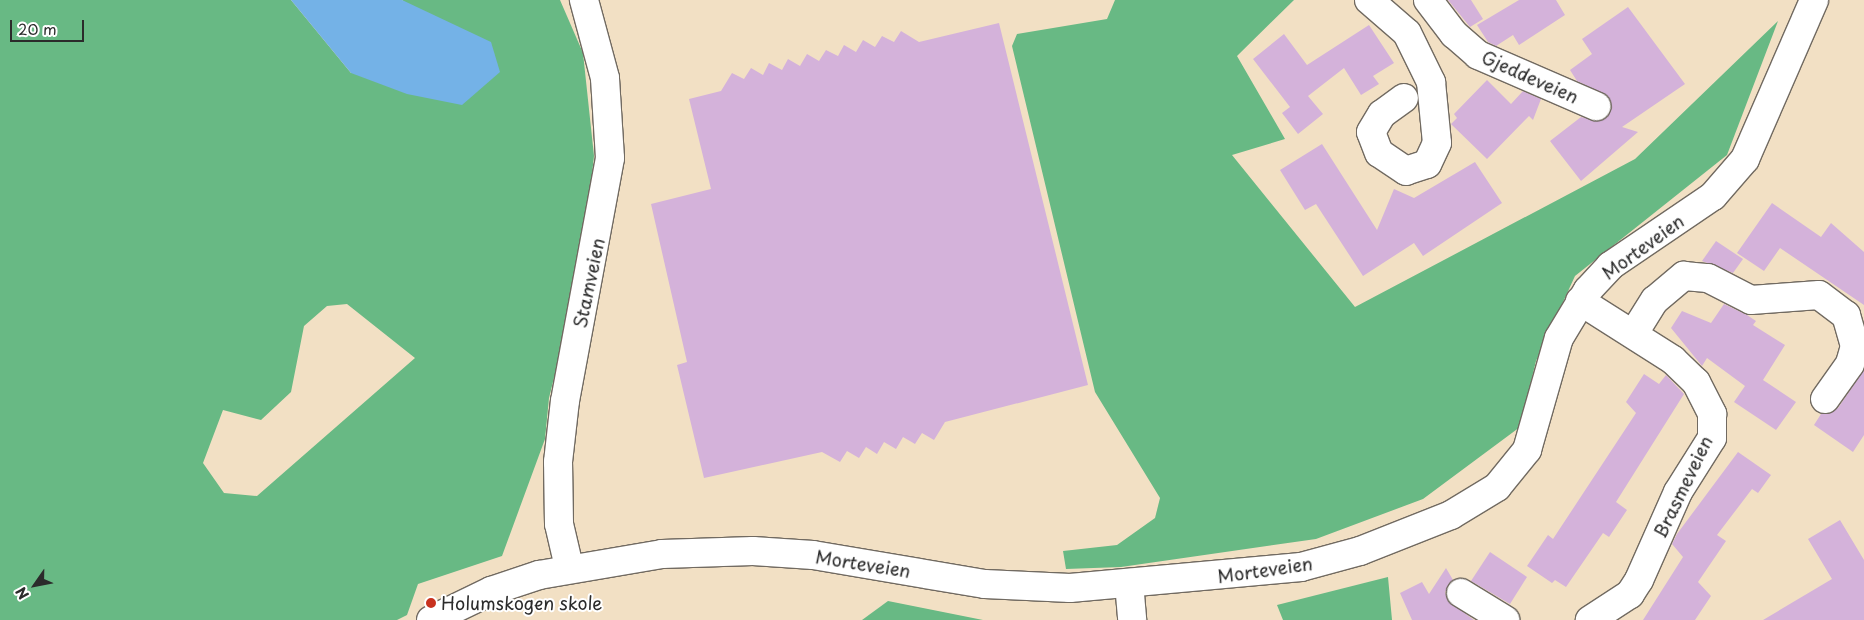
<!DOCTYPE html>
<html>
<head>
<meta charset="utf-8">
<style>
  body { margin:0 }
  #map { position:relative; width:1864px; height:620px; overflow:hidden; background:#f2e0c4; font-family:"Playpen Sans",sans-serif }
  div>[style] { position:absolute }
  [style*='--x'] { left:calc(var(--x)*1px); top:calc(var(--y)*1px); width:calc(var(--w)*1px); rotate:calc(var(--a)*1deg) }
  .forest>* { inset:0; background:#68b984 }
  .water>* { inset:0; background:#74b2e7 }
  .building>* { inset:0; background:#d4b2da }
  .roads { filter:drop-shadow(1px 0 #716a61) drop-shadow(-1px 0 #716a61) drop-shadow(0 1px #716a61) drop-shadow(0 -1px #716a61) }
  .minor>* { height:28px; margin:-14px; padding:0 14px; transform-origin:14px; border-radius:14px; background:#fff }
  .dots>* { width:14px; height:14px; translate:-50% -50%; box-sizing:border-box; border:2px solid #fff; border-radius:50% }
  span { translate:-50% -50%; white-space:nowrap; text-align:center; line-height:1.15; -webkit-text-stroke:4px #fff; paint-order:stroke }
  .street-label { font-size:18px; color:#2b2b2b }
  .poi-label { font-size:18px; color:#2b2b2b }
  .left { translate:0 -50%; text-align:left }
  .north { position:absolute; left:10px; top:560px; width:50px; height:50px; -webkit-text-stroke:4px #fff; paint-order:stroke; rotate:237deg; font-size:14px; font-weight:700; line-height:20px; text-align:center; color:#2b2b2b }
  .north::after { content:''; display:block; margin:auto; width:18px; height:22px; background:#2b2b2b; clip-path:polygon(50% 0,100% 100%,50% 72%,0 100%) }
  .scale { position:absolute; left:10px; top:20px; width:74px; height:22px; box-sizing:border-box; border:2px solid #2b2b2b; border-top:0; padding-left:6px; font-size:15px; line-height:18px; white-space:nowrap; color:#2b2b2b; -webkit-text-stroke:4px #fff; paint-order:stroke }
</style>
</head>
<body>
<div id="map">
  <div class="forest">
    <i style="clip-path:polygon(evenodd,0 0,291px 0,351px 73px,406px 4px,402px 0,560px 0,583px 53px,594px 156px,582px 265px,549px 398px,545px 439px,502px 556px,418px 584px,407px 615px,397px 620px,0 620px,0 0,347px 304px,415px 358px,257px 496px,224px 493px,203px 463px,223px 410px,261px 420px,291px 392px,304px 326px,327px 306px,347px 304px)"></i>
    <i style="clip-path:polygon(1115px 0,1294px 0,1237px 56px,1285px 139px,1232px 155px,1355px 307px,1635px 159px,1778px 21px,1727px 155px,1575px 276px,1536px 361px,1520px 427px,1423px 499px,1316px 539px,1121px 567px,1066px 569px,1063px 551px,1117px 545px,1155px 518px,1160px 498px,1095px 392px,1012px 46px,1017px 34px,1107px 19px)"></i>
    <i style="clip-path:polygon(1388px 577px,1392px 620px,1283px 620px,1277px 605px)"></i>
    <i style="clip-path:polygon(888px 601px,983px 620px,862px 620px)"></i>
  </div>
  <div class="water">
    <i style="clip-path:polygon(291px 0,402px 0,491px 42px,500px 72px,462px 105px,407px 94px,351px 73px)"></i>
  </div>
  <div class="building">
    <i style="clip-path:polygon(1448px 0,1471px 0,1483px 19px,1470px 27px)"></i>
    <i style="clip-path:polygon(1519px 0,1556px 0,1565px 15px,1519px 45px,1513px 35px,1496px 46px,1488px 42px,1477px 25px)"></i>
    <i style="clip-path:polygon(1628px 7px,1685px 84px,1622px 127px,1638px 132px,1581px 181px,1550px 141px,1581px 117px,1598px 121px,1610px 113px,1608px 96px,1577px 81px,1570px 70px,1592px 54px,1582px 39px)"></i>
    <i style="clip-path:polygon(999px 23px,1088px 385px,945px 422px,934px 440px,922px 433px,915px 444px,903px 437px,896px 449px,884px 442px,877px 454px,866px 447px,859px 458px,847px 451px,840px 462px,822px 452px,704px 478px,677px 365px,687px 362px,651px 204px,711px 189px,689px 99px,721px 91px,732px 73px,744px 79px,751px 68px,763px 75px,769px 63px,782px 70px,788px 59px,800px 66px,807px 54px,819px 61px,826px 50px,838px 56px,844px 45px,856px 52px,863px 40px,875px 47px,882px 36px,894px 42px,901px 31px,919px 42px)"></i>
    <i style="clip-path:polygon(1369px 25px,1394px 63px,1373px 76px,1379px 84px,1361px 95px,1344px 68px,1308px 96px,1323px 114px,1298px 134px,1282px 113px,1290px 107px,1253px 59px,1284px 34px,1307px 65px)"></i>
    <i style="clip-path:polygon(1487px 80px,1511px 104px,1523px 91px,1541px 99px,1533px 120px,1529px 116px,1487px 159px,1451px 124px,1457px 118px,1454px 114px)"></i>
    <i style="clip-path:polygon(1322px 144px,1377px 230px,1394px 189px,1414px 198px,1475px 162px,1502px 203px,1423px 256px,1414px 243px,1363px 276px,1316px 204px,1305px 210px,1280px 170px)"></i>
    <i style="clip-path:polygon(1772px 203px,1821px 237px,1831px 223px,1864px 252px,1864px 305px,1780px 248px,1764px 271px,1737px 253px)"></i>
    <i style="clip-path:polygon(1716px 241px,1743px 259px,1733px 273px,1702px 261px)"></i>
    <i style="clip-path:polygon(1724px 304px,1747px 315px,1756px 321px,1753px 325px,1785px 345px,1763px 380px,1796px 402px,1776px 430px,1734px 402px,1745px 386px,1707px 358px,1702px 366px,1671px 328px,1682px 311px,1711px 323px)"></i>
    <i style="clip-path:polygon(1864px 370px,1864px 435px,1853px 452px,1814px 425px,1821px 414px,1838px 408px)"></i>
    <i style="clip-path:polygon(1644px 374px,1659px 384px,1666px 375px,1684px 394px,1616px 502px,1627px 510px,1609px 537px,1603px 533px,1566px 587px,1555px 580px,1552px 583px,1527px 566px,1548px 535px,1553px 539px,1636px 413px,1626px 402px)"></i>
    <i style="clip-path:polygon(1738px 452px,1771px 475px,1758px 493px,1752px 489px,1717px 535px,1726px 541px,1698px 582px,1711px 596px,1695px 620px,1643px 620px,1683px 557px,1672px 544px,1677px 534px)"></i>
    <i style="clip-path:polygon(1840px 520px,1864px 560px,1864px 620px,1763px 620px,1832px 579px,1808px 539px)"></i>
    <i style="clip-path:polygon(1490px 552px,1527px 577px,1510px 604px,1471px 581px)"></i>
    <i style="clip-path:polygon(1446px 568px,1453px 580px,1445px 592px,1448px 601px,1474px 620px,1412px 620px,1400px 593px,1422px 582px,1429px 594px)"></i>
  </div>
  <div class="roads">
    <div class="minor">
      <i style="--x:1369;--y:0;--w:50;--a:41"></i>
      <i style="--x:1407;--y:33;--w:55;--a:63.9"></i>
      <i style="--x:1431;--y:82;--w:61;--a:84.4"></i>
      <i style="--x:1437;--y:143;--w:23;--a:115"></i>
      <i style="--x:1427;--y:164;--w:22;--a:162"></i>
      <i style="--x:1406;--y:171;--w:32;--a:-146"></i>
      <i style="--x:1379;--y:153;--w:22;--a:-111"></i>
      <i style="--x:1371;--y:132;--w:21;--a:-59"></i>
      <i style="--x:1382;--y:114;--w:27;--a:-36"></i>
      <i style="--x:1428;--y:0;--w:43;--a:52.6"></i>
      <i style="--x:1454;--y:34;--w:32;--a:41"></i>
      <i style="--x:1478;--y:55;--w:129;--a:23.4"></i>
      <i style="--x:1580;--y:301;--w:110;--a:32.4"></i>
      <i style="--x:1673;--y:360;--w:32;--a:44"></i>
      <i style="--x:1696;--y:382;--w:36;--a:63"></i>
      <i style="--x:1712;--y:414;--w:24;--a:90"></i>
      <i style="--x:1712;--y:438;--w:64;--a:122.2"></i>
      <i style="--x:1678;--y:492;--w:96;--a:113.9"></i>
      <i style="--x:1639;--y:580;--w:17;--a:123"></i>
      <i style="--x:1630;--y:594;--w:48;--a:147"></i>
      <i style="--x:1634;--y:333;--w:39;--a:-58"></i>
      <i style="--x:1655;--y:300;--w:38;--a:-40"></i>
      <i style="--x:1684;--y:276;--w:24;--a:5"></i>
      <i style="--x:1708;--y:278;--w:48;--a:27.1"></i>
      <i style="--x:1751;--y:300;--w:68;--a:-4.2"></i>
      <i style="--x:1819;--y:295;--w:34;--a:37"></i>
      <i style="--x:1846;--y:315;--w:32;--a:74"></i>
      <i style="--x:1855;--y:346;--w:19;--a:106"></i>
      <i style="--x:1850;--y:364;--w:43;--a:125.5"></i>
      <i style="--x:569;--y:567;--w:44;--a:-103.1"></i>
      <i style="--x:559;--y:524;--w:62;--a:-90.9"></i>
      <i style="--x:558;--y:462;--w:61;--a:-83.5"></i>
      <i style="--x:565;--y:401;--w:247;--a:-79.5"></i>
      <i style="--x:610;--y:158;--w:80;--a:-93.6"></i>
      <i style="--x:605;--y:78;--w:81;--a:-105.1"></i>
      <i style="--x:1129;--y:583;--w:37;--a:85"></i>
      <i style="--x:1461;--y:593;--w:52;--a:31.5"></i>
      <i style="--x:431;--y:620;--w:67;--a:-25.8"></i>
      <i style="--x:491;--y:591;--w:51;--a:-18.4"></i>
      <i style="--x:539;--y:575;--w:125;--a:-9.7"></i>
      <i style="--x:662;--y:554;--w:91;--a:-1.9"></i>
      <i style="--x:753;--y:551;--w:60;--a:3.8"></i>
      <i style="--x:813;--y:555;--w:174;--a:9.6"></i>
      <i style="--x:985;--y:584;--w:85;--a:2.7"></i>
      <i style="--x:1070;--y:588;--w:232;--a:-5.2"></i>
      <i style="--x:1301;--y:567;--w:61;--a:-15.2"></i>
      <i style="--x:1360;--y:551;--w:98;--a:-21.6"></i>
      <i style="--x:1451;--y:515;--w:54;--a:-31.3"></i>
      <i style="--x:1497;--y:487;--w:48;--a:-51"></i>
      <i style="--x:1527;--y:450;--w:116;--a:-74.1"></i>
      <i style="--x:1559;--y:338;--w:56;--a:-58.9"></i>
      <i style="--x:1588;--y:290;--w:33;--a:-47"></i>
      <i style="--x:1610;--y:266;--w:125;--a:-34.2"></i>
      <i style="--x:1713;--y:196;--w:49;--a:-49.1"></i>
      <i style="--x:1745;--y:159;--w:173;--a:-66.5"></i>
    </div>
  </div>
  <div class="dots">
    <i style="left:431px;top:603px;background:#c8321e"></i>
  </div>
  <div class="street-label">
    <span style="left:1530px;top:77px;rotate:24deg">Gjeddeveien</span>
    <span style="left:1643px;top:247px;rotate:-36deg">Morteveien</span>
    <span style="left:589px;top:283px;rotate:-78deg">Stamveien</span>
    <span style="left:1683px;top:487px;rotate:-64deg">Brasmeveien</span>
    <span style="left:863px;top:564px;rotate:9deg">Morteveien</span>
    <span style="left:1265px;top:570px;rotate:-8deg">Morteveien</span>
  </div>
  <div class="poi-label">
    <span class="left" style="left:441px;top:603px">Holumskogen skole</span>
  </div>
  <div class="north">N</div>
  <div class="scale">20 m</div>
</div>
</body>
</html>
